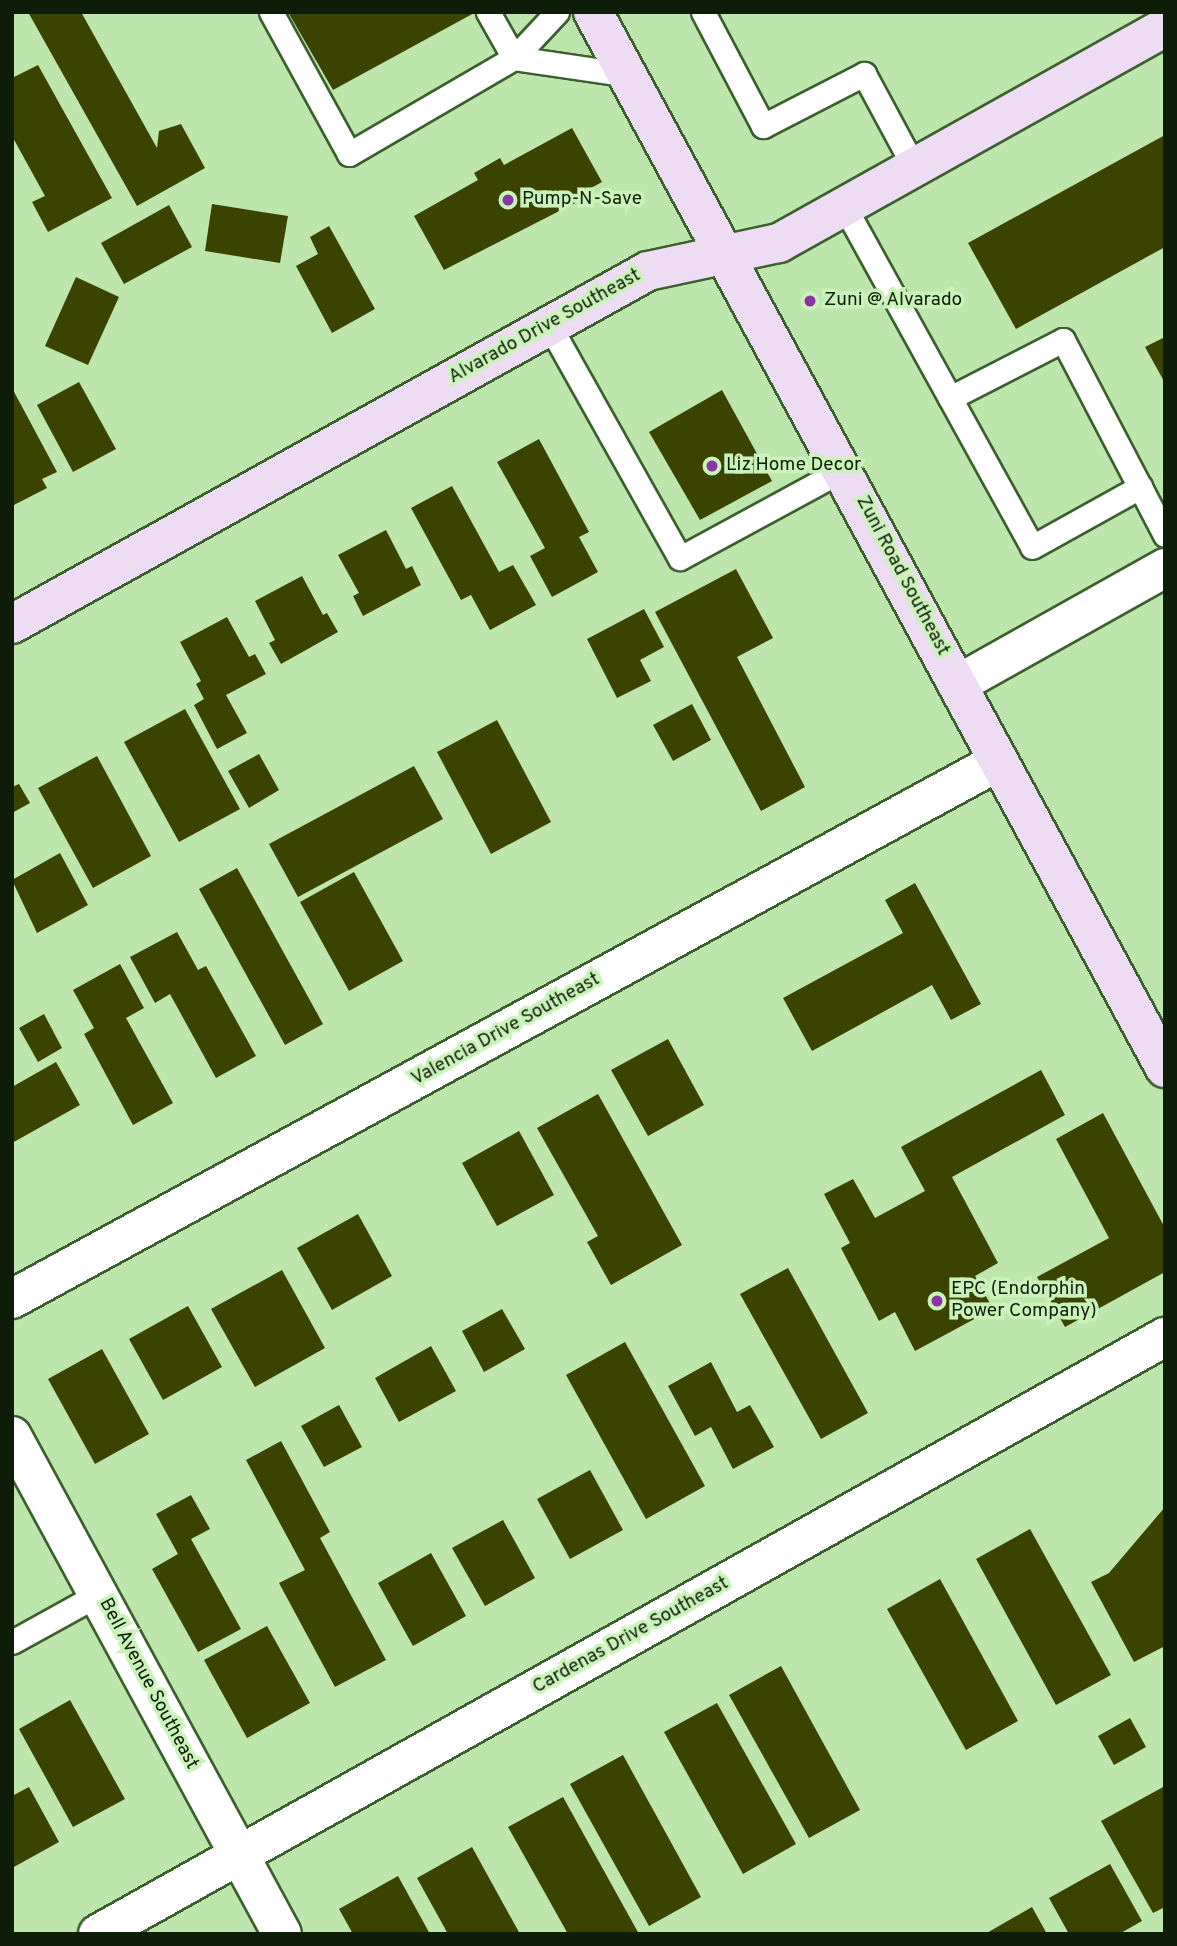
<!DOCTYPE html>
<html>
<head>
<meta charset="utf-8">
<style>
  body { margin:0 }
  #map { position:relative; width:1177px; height:1946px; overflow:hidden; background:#bde6ad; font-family:Overpass,sans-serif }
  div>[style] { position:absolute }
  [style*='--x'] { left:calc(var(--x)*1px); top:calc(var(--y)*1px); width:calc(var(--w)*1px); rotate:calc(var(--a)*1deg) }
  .building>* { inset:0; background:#3b4300 }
  .roads { filter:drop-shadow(2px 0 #3c602d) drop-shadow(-2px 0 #3c602d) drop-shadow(0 2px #3c602d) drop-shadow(0 -2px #3c602d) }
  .lane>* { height:23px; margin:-11.5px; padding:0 11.5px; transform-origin:11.5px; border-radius:11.5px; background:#fff }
  .street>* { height:38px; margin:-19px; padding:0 19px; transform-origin:19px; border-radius:19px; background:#fff }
  .secondary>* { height:38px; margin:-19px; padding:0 19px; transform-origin:19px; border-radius:19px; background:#eddcf3 }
  .dots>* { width:19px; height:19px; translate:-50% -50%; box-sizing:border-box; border:4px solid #caf3b9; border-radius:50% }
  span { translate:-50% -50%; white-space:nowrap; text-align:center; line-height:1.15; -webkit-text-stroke:7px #caf3b9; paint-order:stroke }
  .poi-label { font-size:19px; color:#0e1d08 }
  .left { translate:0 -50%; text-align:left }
  .street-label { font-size:19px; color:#0e1d08 }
  .frame { position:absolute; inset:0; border:14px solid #0e1d08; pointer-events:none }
</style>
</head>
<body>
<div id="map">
  <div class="building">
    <i style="clip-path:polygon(28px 12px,81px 12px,157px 148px,159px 131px,181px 124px,205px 168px,137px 206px)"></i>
    <i style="clip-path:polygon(288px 12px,476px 12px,333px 90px)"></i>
    <i style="clip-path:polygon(38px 65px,112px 198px,48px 232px,32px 202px,45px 196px,12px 136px,12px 78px)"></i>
    <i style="clip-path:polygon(572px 128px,602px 182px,573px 198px,575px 203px,444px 270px,414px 216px,478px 180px,474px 173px,500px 158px,504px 165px)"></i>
    <i style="clip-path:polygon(1165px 135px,1165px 247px,1016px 329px,968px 243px)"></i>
    <i style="clip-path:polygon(212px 204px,288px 216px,280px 263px,205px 251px)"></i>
    <i style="clip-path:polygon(169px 205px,192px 247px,124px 284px,101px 243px)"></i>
    <i style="clip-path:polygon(329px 226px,375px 309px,332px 333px,296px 266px,318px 254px,310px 237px)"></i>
    <i style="clip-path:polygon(76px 277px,119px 297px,88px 365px,45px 346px)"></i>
    <i style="clip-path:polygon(1165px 337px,1165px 383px,1145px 347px)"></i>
    <i style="clip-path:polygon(79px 382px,116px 449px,73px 472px,37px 405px)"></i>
    <i style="clip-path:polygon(12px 388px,57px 472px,42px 479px,47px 488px,12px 506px)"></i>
    <i style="clip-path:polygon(722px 390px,772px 481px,700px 520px,649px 432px)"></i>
    <i style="clip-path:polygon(539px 439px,589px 532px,579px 537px,598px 572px,552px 597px,530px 556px,545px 548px,497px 462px)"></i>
    <i style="clip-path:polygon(452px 486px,499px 572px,513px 565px,536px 605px,490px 630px,471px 595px,461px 600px,411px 508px)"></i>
    <i style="clip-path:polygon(386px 530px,406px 569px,412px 566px,421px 585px,363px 616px,353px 596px,359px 593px,338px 555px)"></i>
    <i style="clip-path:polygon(736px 569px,773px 638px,737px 657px,805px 787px,761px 811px,655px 612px)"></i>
    <i style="clip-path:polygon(302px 576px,323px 615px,327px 613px,338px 632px,281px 664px,269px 643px,275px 640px,255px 601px)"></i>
    <i style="clip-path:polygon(644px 609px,664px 647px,640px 660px,651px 681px,617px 698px,587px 639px)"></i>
    <i style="clip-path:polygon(227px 617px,249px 657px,255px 654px,266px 674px,226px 695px,247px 733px,217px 749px,194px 705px,204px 699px,196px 684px,201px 681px,180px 642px)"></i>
    <i style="clip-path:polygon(692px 704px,711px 740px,673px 761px,653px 725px)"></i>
    <i style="clip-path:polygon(185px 709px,240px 809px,179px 842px,124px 742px)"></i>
    <i style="clip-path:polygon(497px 720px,551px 822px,491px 854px,437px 752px)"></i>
    <i style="clip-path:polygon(259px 754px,279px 790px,249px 808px,228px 771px)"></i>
    <i style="clip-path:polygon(97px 756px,151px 856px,93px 888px,38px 788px)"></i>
    <i style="clip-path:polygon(414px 766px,443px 819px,298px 897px,269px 844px)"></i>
    <i style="clip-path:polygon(19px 784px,30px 803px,12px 813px,12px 787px)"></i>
    <i style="clip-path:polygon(60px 853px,88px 905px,37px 933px,12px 880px)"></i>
    <i style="clip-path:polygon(237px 868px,323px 1024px,285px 1045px,199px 889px)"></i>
    <i style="clip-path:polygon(354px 872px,403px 961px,349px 991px,300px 902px)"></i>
    <i style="clip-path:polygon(915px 883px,981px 1004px,951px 1020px,932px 985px,812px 1051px,783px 998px,903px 933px,885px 900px)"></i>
    <i style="clip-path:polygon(177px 932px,198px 970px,206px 966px,256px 1056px,216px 1078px,170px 994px,155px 1003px,130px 957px)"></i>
    <i style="clip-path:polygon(120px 964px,144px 1008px,126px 1018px,173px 1103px,133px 1125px,84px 1034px,94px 1028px,73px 990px)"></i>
    <i style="clip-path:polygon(44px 1014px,62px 1048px,38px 1062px,19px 1028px)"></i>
    <i style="clip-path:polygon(668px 1039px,704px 1105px,648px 1136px,611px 1070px)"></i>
    <i style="clip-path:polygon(56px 1062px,80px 1105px,12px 1143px,12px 1087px)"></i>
    <i style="clip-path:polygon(1041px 1070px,1065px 1115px,952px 1177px,998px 1263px,975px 1276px,993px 1309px,915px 1351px,895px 1312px,879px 1321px,841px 1248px,850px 1243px,824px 1194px,853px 1179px,875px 1218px,925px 1191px,901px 1147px)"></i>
    <i style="clip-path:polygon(598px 1094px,682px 1245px,611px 1285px,587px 1242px,598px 1236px,537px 1128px)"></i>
    <i style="clip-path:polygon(1103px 1113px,1165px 1228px,1165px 1272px,1065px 1327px,1037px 1277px,1109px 1238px,1056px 1139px)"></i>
    <i style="clip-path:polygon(519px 1131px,554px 1195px,497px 1226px,462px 1163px)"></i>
    <i style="clip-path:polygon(358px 1214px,392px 1276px,332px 1310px,297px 1248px)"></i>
    <i style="clip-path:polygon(788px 1268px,868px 1413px,821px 1439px,740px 1294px)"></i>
    <i style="clip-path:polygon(282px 1270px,325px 1348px,255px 1387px,211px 1309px)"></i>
    <i style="clip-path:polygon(188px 1306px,222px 1367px,163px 1400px,129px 1339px)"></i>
    <i style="clip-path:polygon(502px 1309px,525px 1349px,484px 1372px,462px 1331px)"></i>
    <i style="clip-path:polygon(625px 1342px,705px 1486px,646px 1519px,566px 1375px)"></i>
    <i style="clip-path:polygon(431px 1346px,456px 1391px,399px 1422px,375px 1378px)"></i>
    <i style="clip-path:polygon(102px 1349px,149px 1434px,95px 1464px,48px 1379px)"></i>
    <i style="clip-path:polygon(711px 1362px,737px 1412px,750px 1405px,774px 1447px,733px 1469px,711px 1427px,695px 1436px,668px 1386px)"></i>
    <i style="clip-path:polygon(339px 1405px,362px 1447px,324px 1467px,301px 1426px)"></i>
    <i style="clip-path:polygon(281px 1441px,330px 1532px,320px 1538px,386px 1660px,335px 1687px,279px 1583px,305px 1570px,246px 1460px)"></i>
    <i style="clip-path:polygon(590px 1470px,623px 1530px,570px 1559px,537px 1499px)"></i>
    <i style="clip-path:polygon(191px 1495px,210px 1529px,191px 1539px,241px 1629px,198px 1652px,152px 1569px,178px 1554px,156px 1514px)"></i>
    <i style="clip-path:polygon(1165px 1507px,1165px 1646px,1134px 1662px,1091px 1582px,1109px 1573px)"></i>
    <i style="clip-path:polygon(503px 1520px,535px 1578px,485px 1606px,452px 1548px)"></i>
    <i style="clip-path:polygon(1030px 1529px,1111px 1675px,1056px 1705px,976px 1559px)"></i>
    <i style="clip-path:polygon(431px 1553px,466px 1616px,413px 1646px,378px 1583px)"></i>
    <i style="clip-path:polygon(940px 1579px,1018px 1721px,966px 1750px,887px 1609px)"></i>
    <i style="clip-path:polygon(267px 1626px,310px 1703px,247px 1738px,204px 1660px)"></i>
    <i style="clip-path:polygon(781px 1666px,860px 1810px,809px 1838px,729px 1695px)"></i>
    <i style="clip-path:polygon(70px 1700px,125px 1799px,73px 1827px,19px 1729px)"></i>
    <i style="clip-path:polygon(717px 1703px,796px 1844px,743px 1874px,664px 1732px)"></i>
    <i style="clip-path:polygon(1130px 1718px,1146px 1747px,1114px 1765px,1098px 1736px)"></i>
    <i style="clip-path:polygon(623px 1755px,701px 1897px,649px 1926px,570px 1784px)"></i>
    <i style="clip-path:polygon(1165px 1786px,1165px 1907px,1153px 1913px,1101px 1821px)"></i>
    <i style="clip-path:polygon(29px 1787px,59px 1842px,12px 1868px,12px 1796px)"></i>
    <i style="clip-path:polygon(563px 1797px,639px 1934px,568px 1934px,508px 1827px)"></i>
    <i style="clip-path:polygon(472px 1847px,520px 1934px,448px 1934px,417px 1878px)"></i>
    <i style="clip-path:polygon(1110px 1864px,1142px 1921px,1119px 1934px,1069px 1934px,1049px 1898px)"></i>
    <i style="clip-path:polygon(398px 1876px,430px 1934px,353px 1934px,339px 1909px)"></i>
    <i style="clip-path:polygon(1032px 1907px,1047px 1934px,985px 1934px)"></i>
  </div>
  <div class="roads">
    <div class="lane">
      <i style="--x:271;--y:12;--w:162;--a:61.2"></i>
      <i style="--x:349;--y:154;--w:191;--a:-30.2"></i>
      <i style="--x:514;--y:58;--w:53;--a:-119.5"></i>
      <i style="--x:703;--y:12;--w:129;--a:62.2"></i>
      <i style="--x:763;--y:126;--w:114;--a:-27.2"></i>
      <i style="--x:864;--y:74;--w:106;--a:61.7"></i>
      <i style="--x:514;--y:58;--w:116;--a:8.4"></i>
      <i style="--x:514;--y:58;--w:63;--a:-46.9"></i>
      <i style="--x:844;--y:206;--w:389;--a:61.1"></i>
      <i style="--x:1032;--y:547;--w:124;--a:-29.1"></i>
      <i style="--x:1140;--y:487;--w:54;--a:62.5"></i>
      <i style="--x:549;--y:325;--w:267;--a:60.7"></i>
      <i style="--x:680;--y:558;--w:187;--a:-28.5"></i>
      <i style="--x:950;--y:398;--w:127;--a:-27.2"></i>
      <i style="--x:1063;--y:340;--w:166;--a:62.4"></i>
      <i style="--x:12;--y:1642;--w:99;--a:-28.9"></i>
    </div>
    <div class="street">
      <i style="--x:960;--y:683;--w:235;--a:-29.3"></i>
      <i style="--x:12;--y:1299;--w:1124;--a:-28.59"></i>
      <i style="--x:12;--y:1436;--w:566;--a:61.53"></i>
      <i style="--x:98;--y:1934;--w:1223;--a:-29.23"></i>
    </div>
    <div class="secondary">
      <i style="--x:593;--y:12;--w:1201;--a:61.56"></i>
      <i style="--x:12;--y:624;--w:727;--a:-29.03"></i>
      <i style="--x:648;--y:271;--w:134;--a:-12.1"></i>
      <i style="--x:779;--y:243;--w:442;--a:-29.2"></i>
    </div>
  </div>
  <div class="dots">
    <i style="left:508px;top:200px;background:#8935a4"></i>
    <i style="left:810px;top:301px;background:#8935a4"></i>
    <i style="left:712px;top:466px;background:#8935a4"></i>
    <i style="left:937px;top:1301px;background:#8935a4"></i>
  </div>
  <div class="poi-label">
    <span class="left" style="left:522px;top:200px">Pump-N-Save</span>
    <span class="left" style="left:824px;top:301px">Zuni @ Alvarado</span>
    <span class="left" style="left:726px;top:466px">Liz Home Decor</span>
    <span class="left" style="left:951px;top:1301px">EPC (Endorphin<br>Power Company)</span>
  </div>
  <div class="street-label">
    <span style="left:545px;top:327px;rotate:-29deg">Alvarado Drive Southeast</span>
    <span style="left:902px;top:576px;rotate:62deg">Zuni Road Southeast</span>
    <span style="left:506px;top:1030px;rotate:-29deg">Valencia Drive Southeast</span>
    <span style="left:631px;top:1636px;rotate:-29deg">Cardenas Drive Southeast</span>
    <span style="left:148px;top:1684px;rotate:62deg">Bell Avenue Southeast</span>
  </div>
  <div class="frame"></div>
</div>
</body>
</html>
